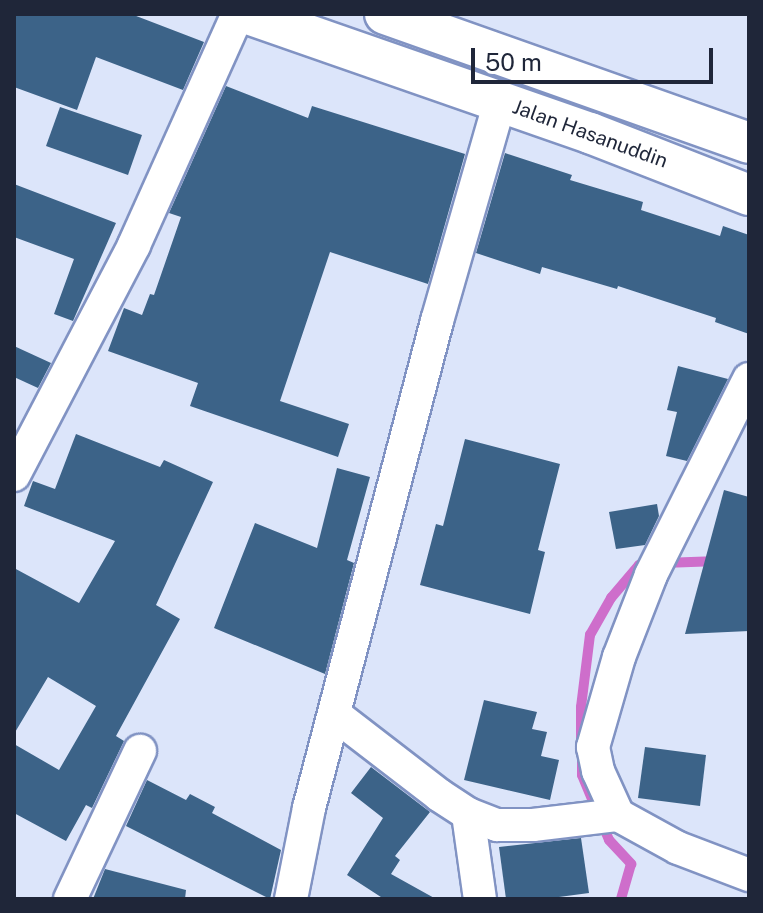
<!DOCTYPE html>
<html>
<head>
<meta charset="utf-8">
<style>
  body { margin:0 }
  #map { position:relative; width:763px; height:913px; overflow:hidden; background:#dce5fa; font-family:"Public Sans",sans-serif }
  div>[style] { position:absolute }
  [style*='--x'] { left:calc(var(--x)*1px); top:calc(var(--y)*1px); width:calc(var(--w)*1px); rotate:calc(var(--a)*1deg) }
  .stream>* { height:10px; margin:-5px; padding:0 5px; transform-origin:5px; border-radius:5px; background:#ce6ecb }
  .building>* { inset:0; background:#3c6388 }
  .roads { filter:drop-shadow(2px 0 #8193c3) drop-shadow(-2px 0 #8193c3) drop-shadow(0 2px #8193c3) drop-shadow(0 -2px #8193c3) }
  .minor>* { height:32px; margin:-16px; padding:0 16px; transform-origin:16px; border-radius:16px; background:#fff }
  .tertiary>* { height:40px; margin:-20px; padding:0 20px; transform-origin:20px; border-radius:20px; background:#fff }
  span { translate:-50% -50%; white-space:nowrap; text-align:center; line-height:1.15; -webkit-text-stroke:8px #fff; paint-order:stroke }
  .street-label { font-size:20px; color:#1f2639 }
  .frame { position:absolute; inset:0; border:16px solid #1f2639; pointer-events:none }
  .scale { position:absolute; left:471px; top:48px; width:242px; height:36px; box-sizing:border-box; border:4px solid #1f2639; border-top:0; padding-left:10px; font-size:24px; line-height:28px; white-space:nowrap; color:#1f2639; -webkit-text-stroke:6px #fff; paint-order:stroke }
</style>
</head>
<body>
<div id="map">
  <div class="stream">
    <i style="--x:663;--y:563;--w:56;--a:-2"></i>
    <i style="--x:581;--y:741;--w:34;--a:-90"></i>
    <i style="--x:581;--y:707;--w:73;--a:-82.9"></i>
    <i style="--x:590;--y:635;--w:43;--a:-60.4"></i>
    <i style="--x:611;--y:598;--w:43;--a:-49.7"></i>
    <i style="--x:639;--y:565;--w:8;--a:0"></i>
    <i style="--x:582;--y:761;--w:14;--a:90"></i>
    <i style="--x:582;--y:775;--w:70;--a:67.4"></i>
    <i style="--x:609;--y:840;--w:33;--a:47"></i>
    <i style="--x:631;--y:864;--w:36;--a:106"></i>
  </div>
  <div class="building">
    <i style="clip-path:polygon(14px 14px,131px 14px,204px 42px,183px 90px,96px 57px,77px 110px,14px 87px)"></i>
    <i style="clip-path:polygon(226px 86px,308px 118px,312px 106px,465px 154px,428px 284px,330px 252px,280px 401px,349px 424px,338px 457px,190px 406px,198px 383px,108px 351px,124px 308px,142px 315px,150px 294px,154px 295px,181px 217px,169px 213px)"></i>
    <i style="clip-path:polygon(60px 107px,142px 135px,128px 175px,46px 146px)"></i>
    <i style="clip-path:polygon(505px 153px,572px 175px,570px 180px,643px 202px,641px 210px,720px 236px,723px 226px,749px 235px,749px 334px,715px 322px,716px 318px,618px 286px,617px 289px,542px 267px,540px 274px,476px 253px)"></i>
    <i style="clip-path:polygon(14px 184px,116px 223px,73px 321px,54px 314px,74px 259px,14px 237px)"></i>
    <i style="clip-path:polygon(14px 346px,51px 363px,38px 388px,14px 377px)"></i>
    <i style="clip-path:polygon(678px 366px,728px 379px,687px 461px,666px 456px,677px 412px,667px 410px)"></i>
    <i style="clip-path:polygon(76px 434px,160px 467px,164px 460px,213px 482px,156px 605px,180px 619px,116px 736px,124px 741px,92px 808px,86px 805px,66px 841px,14px 813px,14px 744px,59px 770px,96px 706px,48px 677px,14px 734px,14px 568px,79px 603px,115px 541px,24px 506px,33px 481px,55px 489px)"></i>
    <i style="clip-path:polygon(465px 439px,560px 464px,538px 550px,545px 552px,530px 614px,420px 585px,436px 524px,443px 526px)"></i>
    <i style="clip-path:polygon(337px 468px,370px 477px,347px 560px,354px 563px,325px 674px,214px 628px,255px 523px,317px 548px)"></i>
    <i style="clip-path:polygon(724px 490px,749px 497px,749px 631px,685px 634px)"></i>
    <i style="clip-path:polygon(657px 504px,659px 516px,645px 545px,616px 549px,609px 512px)"></i>
    <i style="clip-path:polygon(484px 700px,537px 712px,532px 729px,547px 732px,541px 756px,559px 760px,550px 800px,464px 780px)"></i>
    <i style="clip-path:polygon(645px 747px,706px 755px,700px 806px,638px 798px)"></i>
    <i style="clip-path:polygon(371px 767px,430px 812px,395px 856px,400px 860px,391px 874px,436px 899px,384px 899px,347px 875px,383px 818px,351px 793px)"></i>
    <i style="clip-path:polygon(147px 780px,186px 800px,190px 794px,215px 807px,212px 813px,281px 850px,270px 899px,126px 826px)"></i>
    <i style="clip-path:polygon(581px 838px,589px 893px,544px 899px,506px 899px,499px 847px)"></i>
    <i style="clip-path:polygon(105px 869px,186px 890px,185px 899px,93px 899px)"></i>
  </div>
  <div class="roads">
    <div class="minor">
      <i style="--x:749;--y:379;--w:219;--a:116.6"></i>
      <i style="--x:651;--y:575;--w:88;--a:111.3"></i>
      <i style="--x:619;--y:657;--w:94;--a:106.1"></i>
      <i style="--x:593;--y:747;--w:25;--a:78"></i>
      <i style="--x:598;--y:771;--w:48;--a:65.6"></i>
      <i style="--x:618;--y:815;--w:68;--a:28.8"></i>
      <i style="--x:678;--y:848;--w:76;--a:20.8"></i>
      <i style="--x:14;--y:475;--w:259;--a:-62.4"></i>
      <i style="--x:134;--y:245;--w:253;--a:-65.8"></i>
      <i style="--x:334;--y:714;--w:133;--a:37.6"></i>
      <i style="--x:439;--y:795;--w:35;--a:33"></i>
      <i style="--x:468;--y:814;--w:31;--a:21"></i>
      <i style="--x:497;--y:825;--w:36;--a:0"></i>
      <i style="--x:533;--y:825;--w:86;--a:-6.7"></i>
      <i style="--x:468;--y:814;--w:86;--a:82"></i>
      <i style="--x:70;--y:899;--w:164;--a:-64.7"></i>
      <i style="--x:291;--y:899;--w:93;--a:-78.8"></i>
      <i style="--x:309;--y:808;--w:504;--a:-75.27"></i>
      <i style="--x:437;--y:321;--w:229;--a:-74"></i>
    </div>
    <div class="tertiary">
      <i style="--x:248;--y:14;--w:362;--a:19.2"></i>
      <i style="--x:590;--y:133;--w:171;--a:21.3"></i>
      <i style="--x:385;--y:14;--w:386;--a:19.5"></i>
    </div>
  </div>
  <div class="street-label">
    <span style="left:590px;top:134px;rotate:20deg">Jalan Hasanuddin</span>
  </div>
  <div class="frame"></div>
  <div class="scale">50 m</div>
</div>
</body>
</html>
